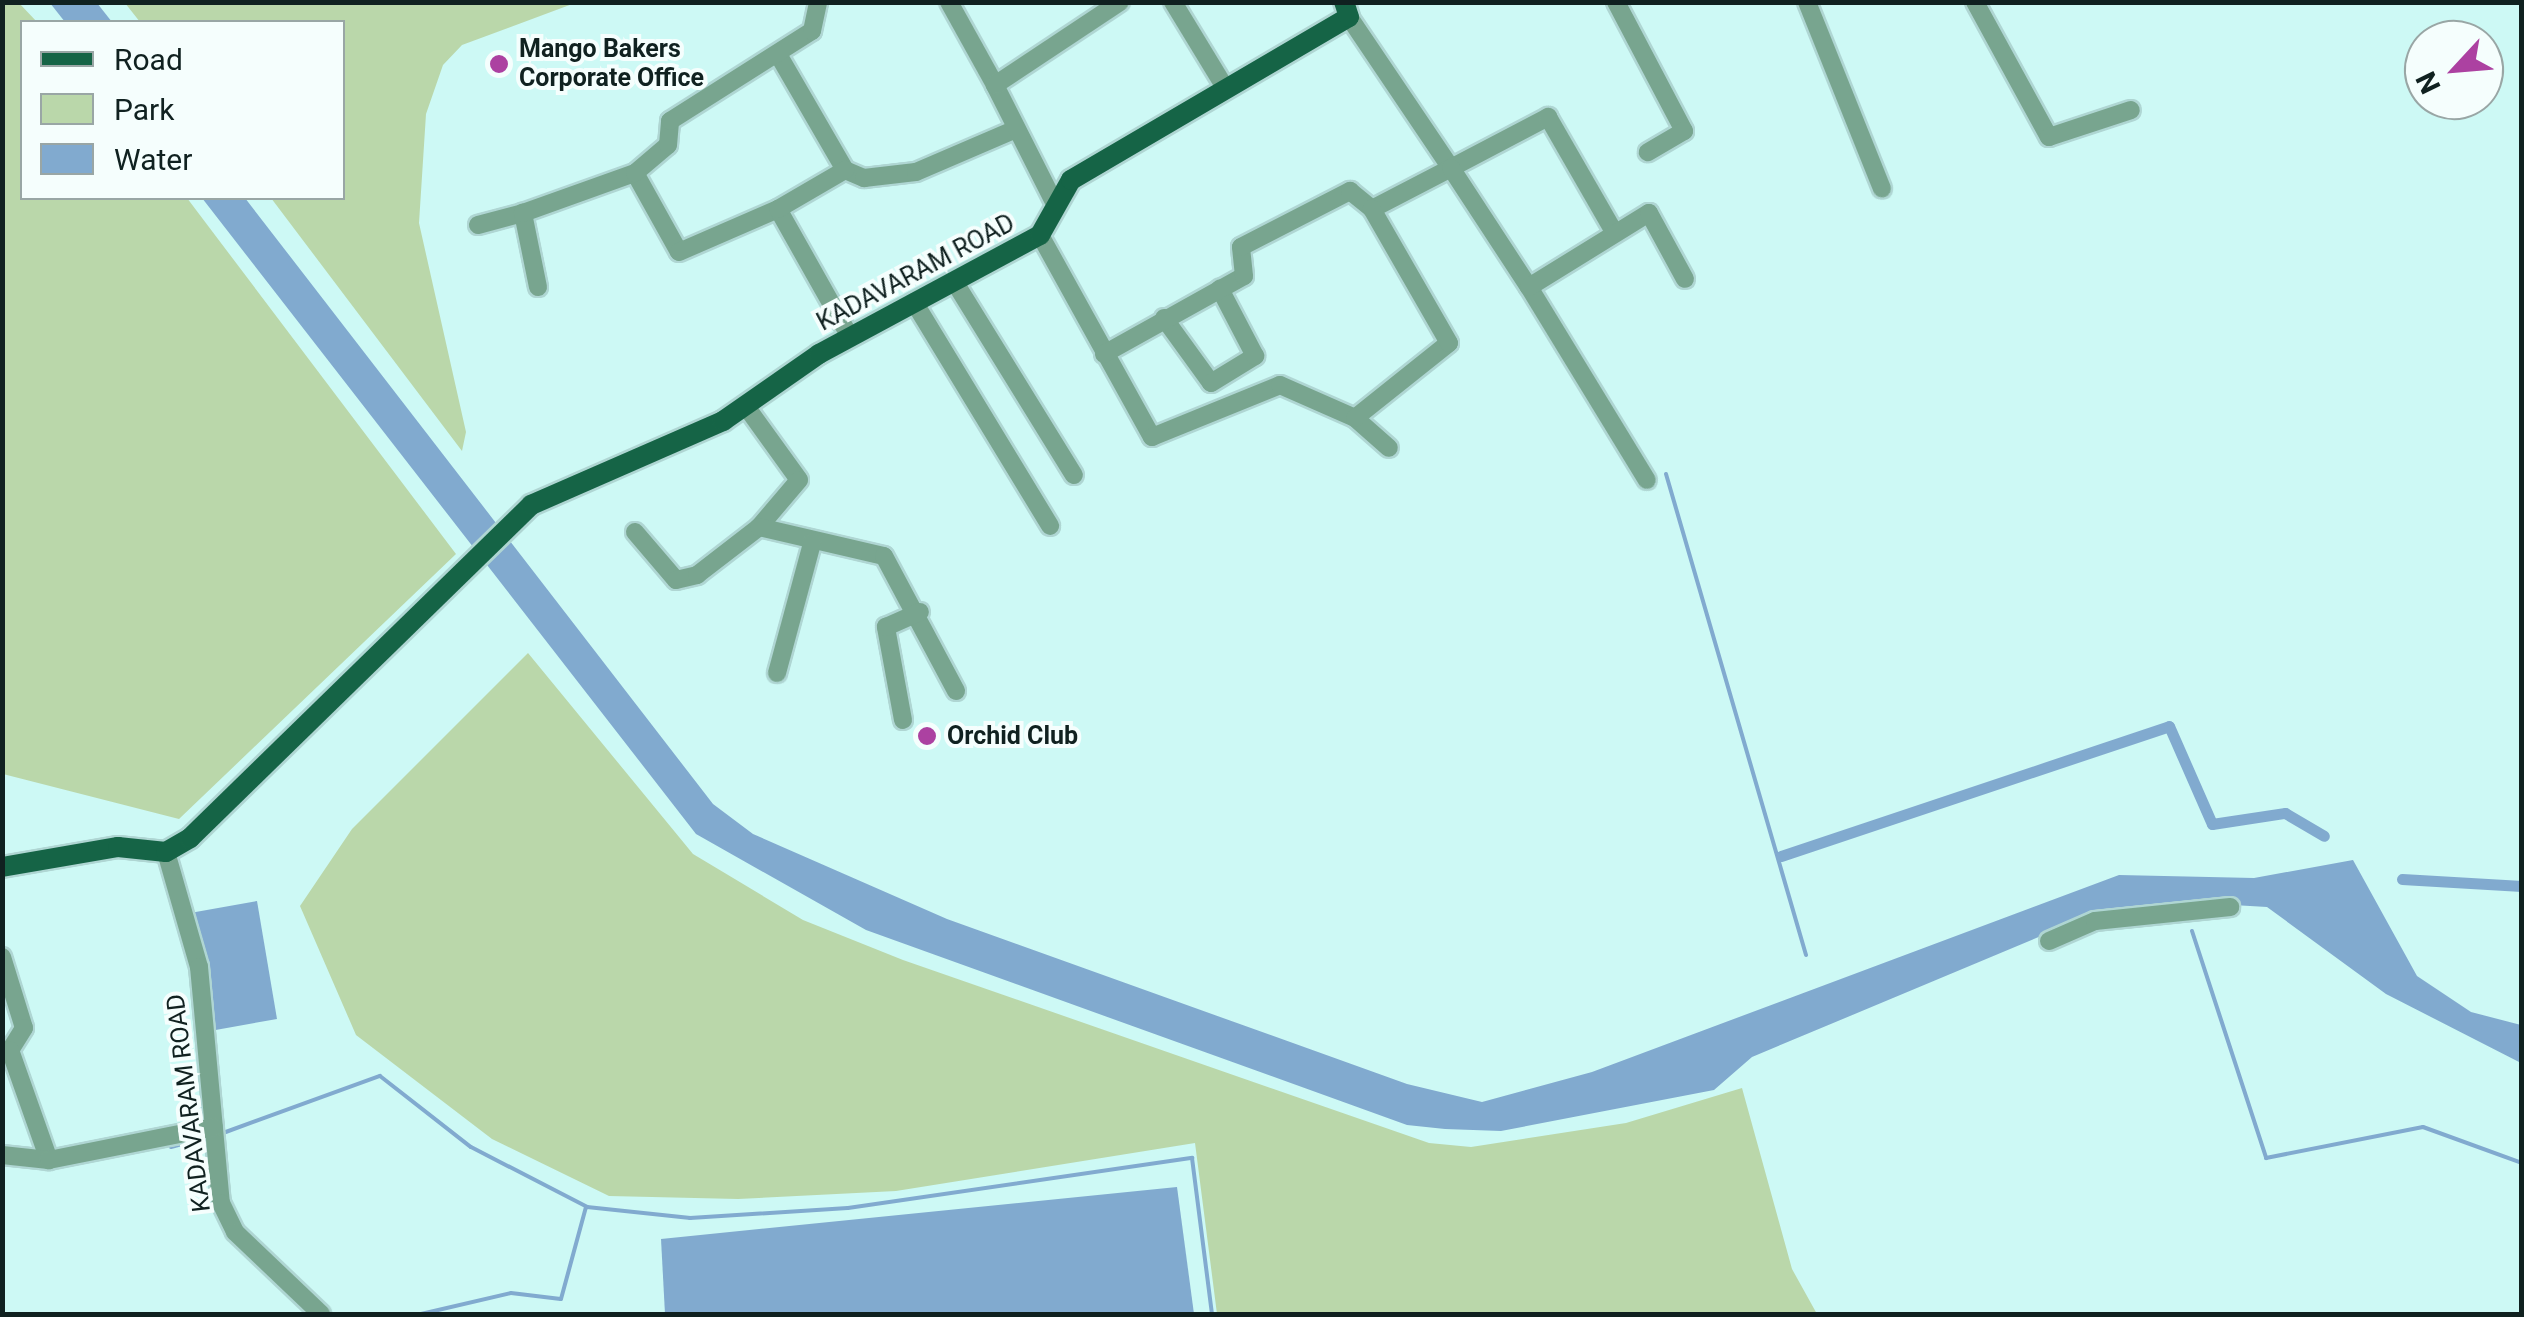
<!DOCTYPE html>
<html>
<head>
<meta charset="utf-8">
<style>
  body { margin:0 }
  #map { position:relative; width:2524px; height:1317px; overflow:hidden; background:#cdf9f5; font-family:Roboto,sans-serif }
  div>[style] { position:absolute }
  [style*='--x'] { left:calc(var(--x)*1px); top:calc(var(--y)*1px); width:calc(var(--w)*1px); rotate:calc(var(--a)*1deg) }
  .green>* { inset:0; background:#bad7aa }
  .water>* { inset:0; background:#81aacf }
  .stream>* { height:4px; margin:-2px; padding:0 2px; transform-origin:2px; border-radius:2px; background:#81aacf }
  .canal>* { height:11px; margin:-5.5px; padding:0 5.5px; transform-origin:5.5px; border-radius:5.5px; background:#81aacf }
  .roads { filter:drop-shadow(2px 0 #afd6d3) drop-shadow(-2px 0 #afd6d3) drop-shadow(0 2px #afd6d3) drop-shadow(0 -2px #afd6d3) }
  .minor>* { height:18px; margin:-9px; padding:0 9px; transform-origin:9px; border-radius:9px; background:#78a58f }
  .major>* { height:20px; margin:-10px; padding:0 10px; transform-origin:10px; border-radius:10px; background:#156446 }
  .dots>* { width:28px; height:28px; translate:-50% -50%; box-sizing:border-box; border:5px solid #f5fefd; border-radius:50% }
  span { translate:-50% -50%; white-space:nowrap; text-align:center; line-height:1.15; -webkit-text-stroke:8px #f5fefd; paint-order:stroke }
  .poi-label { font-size:25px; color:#102120; font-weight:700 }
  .left { translate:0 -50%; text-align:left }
  .street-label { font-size:25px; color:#102120 }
  .frame { position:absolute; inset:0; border:5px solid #102120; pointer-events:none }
  .legend { position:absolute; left:20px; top:20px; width:325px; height:180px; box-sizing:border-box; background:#f5fefd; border:2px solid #99a6a5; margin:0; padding:12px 18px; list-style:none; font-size:30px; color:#102120 }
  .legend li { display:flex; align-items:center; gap:20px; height:50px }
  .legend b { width:50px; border:2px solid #99a6a5 }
  .north { position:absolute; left:2404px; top:20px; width:100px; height:100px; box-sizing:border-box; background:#f5fefd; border:2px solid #99a6a5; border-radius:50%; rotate:244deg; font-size:28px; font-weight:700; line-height:40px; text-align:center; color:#102120 }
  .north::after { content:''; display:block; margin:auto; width:35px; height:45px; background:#ac41a1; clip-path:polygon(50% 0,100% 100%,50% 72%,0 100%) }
</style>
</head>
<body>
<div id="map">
  <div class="green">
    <i style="clip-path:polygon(2px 3px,19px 3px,37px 22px,22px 22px,22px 198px,187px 198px,456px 554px,179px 819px,3px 774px)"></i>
    <i style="clip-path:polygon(125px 3px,575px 3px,462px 45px,443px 65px,426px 114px,419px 223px,466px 432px,462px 451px,271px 198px,342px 198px,342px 22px,140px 22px)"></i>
    <i style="clip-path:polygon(528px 653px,693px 854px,803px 920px,903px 960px,1429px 1143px,1471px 1147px,1626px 1123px,1742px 1088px,1792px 1269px,1817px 1314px,1217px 1314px,1195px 1143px,896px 1191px,738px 1199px,609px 1196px,492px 1139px,356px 1035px,300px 906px,352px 829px)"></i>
  </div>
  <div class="water">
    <i style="clip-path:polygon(50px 3px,97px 3px,112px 22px,65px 22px)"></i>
    <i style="clip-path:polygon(202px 198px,245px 198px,713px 804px,753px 834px,947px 919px,1407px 1084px,1482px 1102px,1592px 1072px,2119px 875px,2254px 878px,2353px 860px,2417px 976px,2471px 1012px,2521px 1025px,2521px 1063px,2386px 994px,2267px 907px,2199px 903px,2089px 916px,1752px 1057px,1714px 1090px,1501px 1131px,1445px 1129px,1407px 1125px,866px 930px,696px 834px)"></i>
    <i style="clip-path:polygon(257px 901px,277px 1019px,210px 1031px,190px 913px)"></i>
    <i style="clip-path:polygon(1177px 1187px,1194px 1314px,665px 1314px,661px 1239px)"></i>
  </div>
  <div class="stream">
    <i style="--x:1666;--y:474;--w:501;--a:73.77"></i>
    <i style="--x:2192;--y:931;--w:239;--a:71.9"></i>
    <i style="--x:2266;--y:1158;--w:160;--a:-11.2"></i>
    <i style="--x:2423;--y:1127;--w:105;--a:20"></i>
    <i style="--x:223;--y:1133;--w:167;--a:-20"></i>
    <i style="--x:380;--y:1076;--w:115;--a:38"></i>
    <i style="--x:471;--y:1147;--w:131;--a:27.3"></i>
    <i style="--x:587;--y:1207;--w:104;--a:6.1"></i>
    <i style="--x:690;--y:1218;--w:158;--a:-3.6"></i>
    <i style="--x:848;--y:1208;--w:348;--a:-8.3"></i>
    <i style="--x:1192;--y:1158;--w:157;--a:82.7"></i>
    <i style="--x:171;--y:1147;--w:35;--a:-15"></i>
    <i style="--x:421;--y:1314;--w:92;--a:-13.1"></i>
    <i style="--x:511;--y:1293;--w:50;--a:6.8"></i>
    <i style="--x:561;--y:1299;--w:95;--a:-74.8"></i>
  </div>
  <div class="canal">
    <i style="--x:1781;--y:856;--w:409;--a:-18.5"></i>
    <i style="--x:2169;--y:726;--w:107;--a:66.3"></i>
    <i style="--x:2212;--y:824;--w:74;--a:-8.6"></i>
    <i style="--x:2285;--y:813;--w:45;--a:30.5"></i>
    <i style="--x:2402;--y:879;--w:120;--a:3.3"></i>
  </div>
  <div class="roads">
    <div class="minor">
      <i style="--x:949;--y:2;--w:95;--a:61"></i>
      <i style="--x:1173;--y:2;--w:98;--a:58.7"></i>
      <i style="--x:1616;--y:2;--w:146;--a:62.2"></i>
      <i style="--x:1684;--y:131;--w:42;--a:149.7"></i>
      <i style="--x:1807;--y:2;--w:201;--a:68.1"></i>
      <i style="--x:1975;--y:2;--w:154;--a:61.3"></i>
      <i style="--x:2049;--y:137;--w:86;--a:-18.2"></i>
      <i style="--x:1349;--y:17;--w:182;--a:56"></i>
      <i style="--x:1451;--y:168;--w:110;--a:-27.7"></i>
      <i style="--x:1548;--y:117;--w:130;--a:60.1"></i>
      <i style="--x:779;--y:56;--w:132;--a:59.9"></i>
      <i style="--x:845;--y:170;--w:21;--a:23"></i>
      <i style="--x:864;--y:178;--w:52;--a:-6.6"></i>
      <i style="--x:916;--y:172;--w:107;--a:-23.2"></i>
      <i style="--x:635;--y:173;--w:90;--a:60.9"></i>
      <i style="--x:679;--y:252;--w:108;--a:-23.5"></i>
      <i style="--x:778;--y:209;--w:147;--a:60.6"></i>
      <i style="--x:1054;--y:202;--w:131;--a:-116.8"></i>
      <i style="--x:995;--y:85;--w:150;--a:-33.6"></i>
      <i style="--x:778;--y:209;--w:78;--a:-30.2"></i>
      <i style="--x:478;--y:225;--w:47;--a:-14.9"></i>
      <i style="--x:1040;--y:235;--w:231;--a:61"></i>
      <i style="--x:1152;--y:437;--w:138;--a:-22.1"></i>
      <i style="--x:1280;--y:385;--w:82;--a:23.7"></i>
      <i style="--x:1355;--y:418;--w:45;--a:41.4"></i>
      <i style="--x:954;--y:281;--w:228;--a:58.3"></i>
      <i style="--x:538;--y:287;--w:76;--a:-101.5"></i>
      <i style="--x:523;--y:213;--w:119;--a:-19.7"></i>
      <i style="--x:635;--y:173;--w:43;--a:-40.3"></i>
      <i style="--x:668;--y:145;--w:24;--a:-85"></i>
      <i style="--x:670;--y:121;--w:168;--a:-32.4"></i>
      <i style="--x:812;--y:31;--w:30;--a:-78"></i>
      <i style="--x:1529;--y:287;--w:226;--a:58.6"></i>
      <i style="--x:914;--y:302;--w:262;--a:58.7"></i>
      <i style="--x:1164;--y:318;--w:80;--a:54.1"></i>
      <i style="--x:1211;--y:383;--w:52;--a:-31.5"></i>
      <i style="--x:1255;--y:356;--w:76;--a:-117.6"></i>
      <i style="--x:1104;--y:354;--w:160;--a:-29.1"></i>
      <i style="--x:1244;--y:276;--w:29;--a:-96"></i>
      <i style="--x:1241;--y:247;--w:123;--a:-27.2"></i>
      <i style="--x:1350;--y:191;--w:28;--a:39"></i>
      <i style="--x:1372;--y:209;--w:89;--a:-27.4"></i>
      <i style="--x:1451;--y:168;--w:142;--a:56.8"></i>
      <i style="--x:1529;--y:287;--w:141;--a:-31.7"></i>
      <i style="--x:1649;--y:213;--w:75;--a:61.4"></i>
      <i style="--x:745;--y:405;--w:92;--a:54.2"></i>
      <i style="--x:799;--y:480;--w:62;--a:130.4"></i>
      <i style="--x:1355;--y:418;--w:120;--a:-38.6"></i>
      <i style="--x:1449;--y:343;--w:155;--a:-119.9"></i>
      <i style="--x:635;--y:532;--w:63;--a:49.5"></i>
      <i style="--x:676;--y:580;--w:22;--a:-13"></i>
      <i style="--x:697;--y:575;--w:78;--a:-37.7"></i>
      <i style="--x:759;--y:527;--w:128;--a:13.1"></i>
      <i style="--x:884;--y:556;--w:153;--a:61.9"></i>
      <i style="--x:777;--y:673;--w:135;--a:-74.9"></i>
      <i style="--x:903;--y:720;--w:95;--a:-100.4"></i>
      <i style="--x:886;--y:627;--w:37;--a:-24"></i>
      <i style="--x:166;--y:852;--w:120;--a:74"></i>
      <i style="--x:199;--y:967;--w:237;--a:84.7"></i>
      <i style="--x:221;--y:1203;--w:32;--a:64"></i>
      <i style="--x:235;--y:1232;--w:119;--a:43.6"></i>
      <i style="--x:2049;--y:941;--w:50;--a:-23.5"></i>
      <i style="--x:2095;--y:921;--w:136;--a:-5.9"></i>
      <i style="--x:2;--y:957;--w:74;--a:72.8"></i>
      <i style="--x:24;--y:1028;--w:26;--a:122"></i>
      <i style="--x:10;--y:1050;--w:117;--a:70.5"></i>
      <i style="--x:2;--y:1155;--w:47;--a:6.1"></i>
      <i style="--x:49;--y:1160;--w:168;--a:-11.3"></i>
    </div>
    <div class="major">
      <i style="--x:2;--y:867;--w:118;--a:-9.8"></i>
      <i style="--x:118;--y:847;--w:48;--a:5.9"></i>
      <i style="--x:166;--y:852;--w:28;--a:-30"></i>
      <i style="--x:190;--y:838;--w:477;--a:-44.3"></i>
      <i style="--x:531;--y:505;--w:210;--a:-23.6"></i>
      <i style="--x:723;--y:421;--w:117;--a:-34.9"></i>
      <i style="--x:819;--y:354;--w:251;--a:-28.3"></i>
      <i style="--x:1040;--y:235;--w:63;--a:-60.6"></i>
      <i style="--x:1071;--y:180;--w:322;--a:-30.4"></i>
      <i style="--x:1349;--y:17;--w:16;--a:-108"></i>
    </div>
  </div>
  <div class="dots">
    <i style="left:499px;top:64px;background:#ac41a1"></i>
    <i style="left:927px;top:736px;background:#ac41a1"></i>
  </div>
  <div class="poi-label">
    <span class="left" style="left:519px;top:64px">Mango Bakers<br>Corporate Office</span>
    <span class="left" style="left:947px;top:736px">Orchid Club</span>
  </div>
  <div class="street-label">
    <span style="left:916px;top:273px;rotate:-28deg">KADAVARAM ROAD</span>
    <span style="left:189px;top:1103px;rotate:-97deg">KADAVARAM ROAD</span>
  </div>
  <div class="frame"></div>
  <ul class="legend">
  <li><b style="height:12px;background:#156446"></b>Road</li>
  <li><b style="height:28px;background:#bad7aa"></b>Park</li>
  <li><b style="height:28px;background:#81aacf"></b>Water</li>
  </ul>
  <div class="north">N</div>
</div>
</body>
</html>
